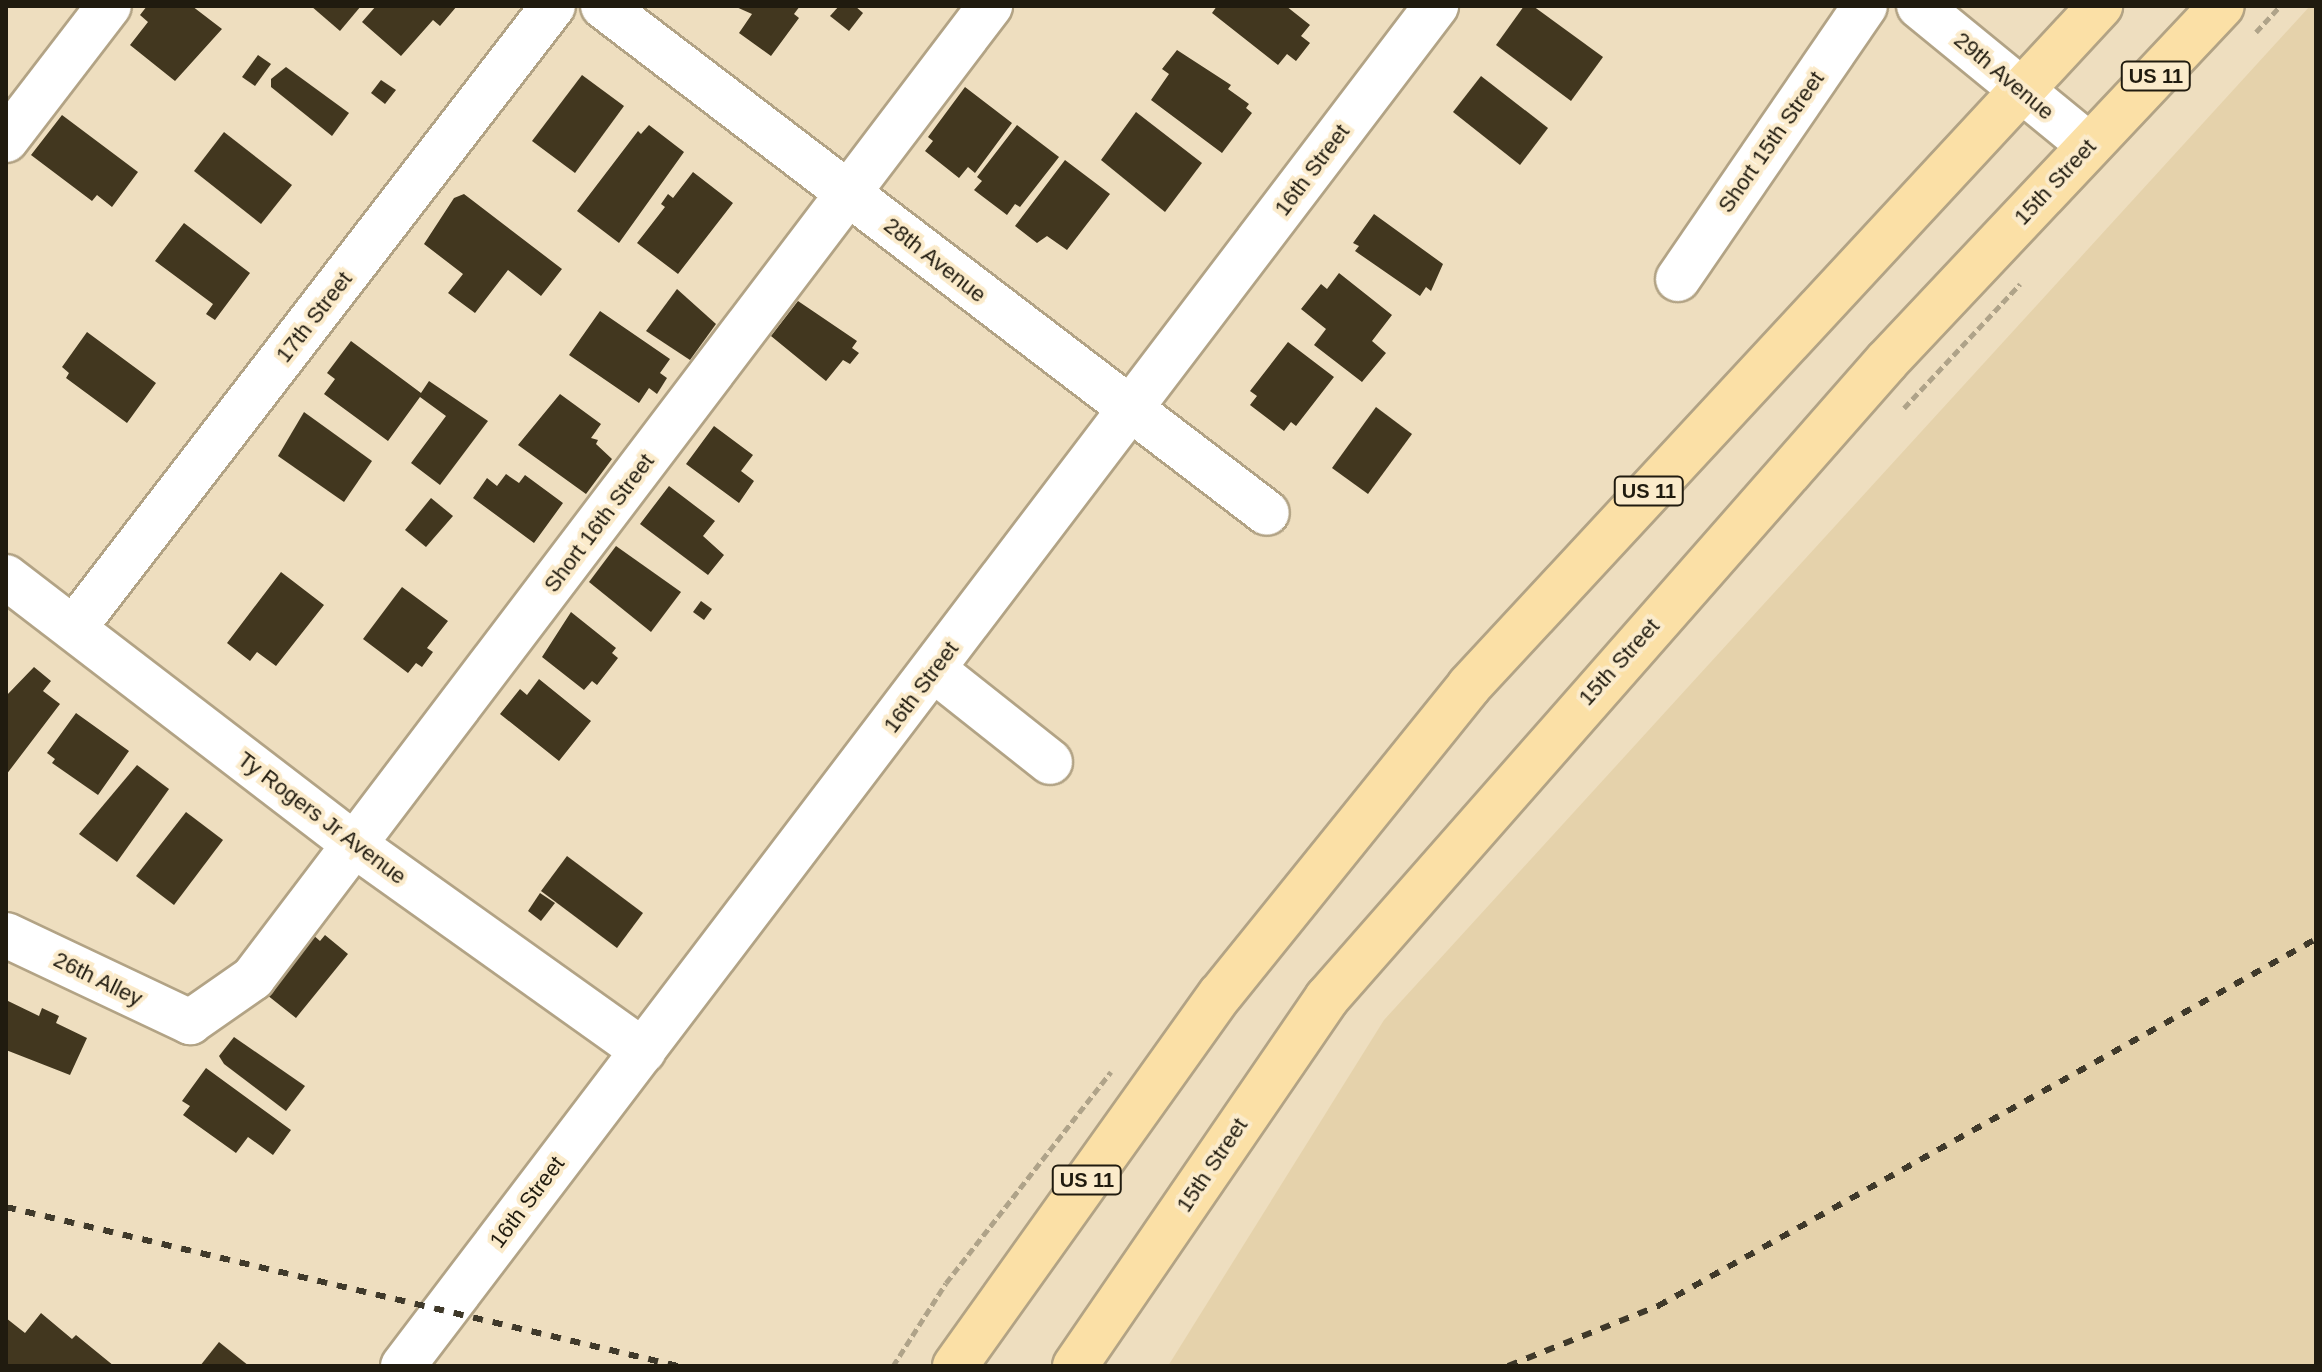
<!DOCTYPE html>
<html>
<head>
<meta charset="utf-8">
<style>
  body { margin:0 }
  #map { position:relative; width:2322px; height:1372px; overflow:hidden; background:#eedebf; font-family:Helvetica,sans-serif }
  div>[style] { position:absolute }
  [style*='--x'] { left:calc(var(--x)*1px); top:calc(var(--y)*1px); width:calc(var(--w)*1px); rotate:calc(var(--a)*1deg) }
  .built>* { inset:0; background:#e5d2ab }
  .building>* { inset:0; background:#42371f }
  .path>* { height:5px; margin-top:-2.5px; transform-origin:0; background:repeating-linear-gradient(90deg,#afa389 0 8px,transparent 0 12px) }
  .roads { filter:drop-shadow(2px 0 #b2a385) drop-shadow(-2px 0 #b2a385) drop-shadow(0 2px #b2a385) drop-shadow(0 -2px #b2a385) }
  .minor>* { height:44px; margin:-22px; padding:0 22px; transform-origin:22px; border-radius:22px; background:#fff }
  .major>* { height:44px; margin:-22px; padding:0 22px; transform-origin:22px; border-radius:22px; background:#fbe0a6 }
  .rail>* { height:6px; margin-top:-3px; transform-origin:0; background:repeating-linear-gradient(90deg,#3f392a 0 10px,transparent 0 20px) }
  span { translate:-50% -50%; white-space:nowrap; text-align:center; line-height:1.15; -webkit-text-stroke:8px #fbebcb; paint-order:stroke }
  .shield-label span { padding:2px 6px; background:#fbebcb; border:2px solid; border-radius:6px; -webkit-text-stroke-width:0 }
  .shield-label { font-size:20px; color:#201b0f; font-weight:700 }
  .street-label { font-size:22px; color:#201b0f }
  .frame { position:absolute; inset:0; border:8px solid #201b0f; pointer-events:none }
</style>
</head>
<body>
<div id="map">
  <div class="built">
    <i style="clip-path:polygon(2310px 6px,2316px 6px,2316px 1366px,1168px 1366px,1384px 1020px)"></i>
  </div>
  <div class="building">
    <i style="clip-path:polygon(147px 6px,192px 6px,222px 29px,175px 81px,130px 45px,148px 22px,140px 15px)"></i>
    <i style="clip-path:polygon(311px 6px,361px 6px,340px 31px)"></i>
    <i style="clip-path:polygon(376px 6px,457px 6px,440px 26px,433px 20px,401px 56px,362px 22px)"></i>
    <i style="clip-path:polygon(734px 6px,800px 6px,794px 14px,799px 18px,771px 56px,739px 33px,752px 14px)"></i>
    <i style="clip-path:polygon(839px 6px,855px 6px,863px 13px,849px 31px,830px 16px)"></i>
    <i style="clip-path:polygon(1217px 6px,1286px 6px,1310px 25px,1301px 36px,1310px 43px,1296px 61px,1287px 54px,1278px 65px,1212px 13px)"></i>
    <i style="clip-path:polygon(1524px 6px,1533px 6px,1603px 57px,1571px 101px,1496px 45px)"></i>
    <i style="clip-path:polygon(1177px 50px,1231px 85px,1228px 89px,1249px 104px,1246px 108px,1252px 113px,1222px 153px,1151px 100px,1169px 74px,1162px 69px)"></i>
    <i style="clip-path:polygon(258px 55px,271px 64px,255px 86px,242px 77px)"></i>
    <i style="clip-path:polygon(286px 67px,349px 113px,332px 136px,271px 87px,271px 79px)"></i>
    <i style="clip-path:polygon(582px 75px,624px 106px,575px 173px,532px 141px)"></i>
    <i style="clip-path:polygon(1481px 76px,1548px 128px,1520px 165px,1453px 112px)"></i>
    <i style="clip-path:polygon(381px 80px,396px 90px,385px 104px,371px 93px)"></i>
    <i style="clip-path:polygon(965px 87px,1012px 123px,975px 173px,968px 167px,959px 178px,925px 151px,933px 141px,928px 137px)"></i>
    <i style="clip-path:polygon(1136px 112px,1202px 163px,1165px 212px,1101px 160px)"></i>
    <i style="clip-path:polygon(62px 115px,138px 172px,112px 207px,97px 195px,92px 201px,31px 155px)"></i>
    <i style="clip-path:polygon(649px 125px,684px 152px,619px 243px,577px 211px,638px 131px,641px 134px)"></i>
    <i style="clip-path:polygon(1017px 125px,1059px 157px,1020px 207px,1015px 204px,1007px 215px,974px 190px,982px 181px,977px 177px)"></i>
    <i style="clip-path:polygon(224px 132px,292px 185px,261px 224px,194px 171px)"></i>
    <i style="clip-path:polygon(1065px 160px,1110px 194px,1067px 250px,1047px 236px,1037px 243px,1015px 226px)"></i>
    <i style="clip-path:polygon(693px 172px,733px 203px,678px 274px,637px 243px,665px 207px,661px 204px,668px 194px,673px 198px)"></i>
    <i style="clip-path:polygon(464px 194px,562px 269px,541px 296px,508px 270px,475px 313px,448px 293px,463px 274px,424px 244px,454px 198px)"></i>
    <i style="clip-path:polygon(1374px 214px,1443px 264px,1431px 291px,1426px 287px,1420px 296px,1355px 251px,1359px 246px,1353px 243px)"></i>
    <i style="clip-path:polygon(184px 223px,250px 273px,215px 320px,206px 314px,213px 304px,155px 261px)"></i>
    <i style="clip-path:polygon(1339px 273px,1392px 315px,1372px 341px,1386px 353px,1362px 382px,1314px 345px,1326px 329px,1301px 309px,1321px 284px,1327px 289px)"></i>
    <i style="clip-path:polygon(677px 289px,716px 324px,690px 360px,646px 331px)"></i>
    <i style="clip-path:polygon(798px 301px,857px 341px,852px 348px,859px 353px,850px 364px,843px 360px,826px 381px,771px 336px)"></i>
    <i style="clip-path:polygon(600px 311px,670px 359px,660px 373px,667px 378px,657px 394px,649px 388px,639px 403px,569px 355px)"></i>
    <i style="clip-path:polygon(87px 332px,156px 383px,127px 423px,66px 378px,69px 373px,62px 367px)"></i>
    <i style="clip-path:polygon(351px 341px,421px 393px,429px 381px,488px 421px,440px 485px,411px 463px,446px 416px,420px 397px,388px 441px,324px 394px,335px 379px,327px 373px)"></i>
    <i style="clip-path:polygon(1288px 342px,1334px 377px,1296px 426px,1291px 422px,1284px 431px,1250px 405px,1257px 396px,1250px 391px)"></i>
    <i style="clip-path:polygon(560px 394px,601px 424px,591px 438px,598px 440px,596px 444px,612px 459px,586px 494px,518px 445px)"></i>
    <i style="clip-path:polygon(1376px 407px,1412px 434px,1368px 494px,1332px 468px)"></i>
    <i style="clip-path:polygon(304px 412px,372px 461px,344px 502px,278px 456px)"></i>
    <i style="clip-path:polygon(714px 426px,753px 455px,741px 471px,754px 481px,739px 503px,686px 464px)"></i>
    <i style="clip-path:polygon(506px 474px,519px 483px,525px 475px,563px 503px,534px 543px,473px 498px,487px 478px,497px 486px)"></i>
    <i style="clip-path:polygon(669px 486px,715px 521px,703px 536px,724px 555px,708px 575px,640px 524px)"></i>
    <i style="clip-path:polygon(431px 498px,453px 516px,426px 547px,405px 530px)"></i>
    <i style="clip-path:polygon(616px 546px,681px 592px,651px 632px,589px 582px)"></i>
    <i style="clip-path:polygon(281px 572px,324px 605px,276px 666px,257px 652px,250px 661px,227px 643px)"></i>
    <i style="clip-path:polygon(402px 587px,448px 621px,427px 648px,433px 652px,422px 667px,416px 663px,408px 673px,363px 639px)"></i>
    <i style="clip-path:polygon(701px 601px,712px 609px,704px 620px,693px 612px)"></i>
    <i style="clip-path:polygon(571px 612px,616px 648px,612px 653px,618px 658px,597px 685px,592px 681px,584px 690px,542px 657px)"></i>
    <i style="clip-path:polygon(34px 667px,51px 681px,43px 691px,60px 704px,6px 775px,6px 696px)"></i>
    <i style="clip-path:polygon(539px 679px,591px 721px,559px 761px,500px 714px,520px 689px,527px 695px)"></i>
    <i style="clip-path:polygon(76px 713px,129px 751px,98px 795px,52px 763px,55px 759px,47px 753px)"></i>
    <i style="clip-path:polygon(137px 765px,169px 789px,117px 862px,79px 834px)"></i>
    <i style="clip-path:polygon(186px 812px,223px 840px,174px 905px,136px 876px)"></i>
    <i style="clip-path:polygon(567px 856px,643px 913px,617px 948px,541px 891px)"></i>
    <i style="clip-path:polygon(540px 893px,555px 903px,541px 921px,528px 911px)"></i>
    <i style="clip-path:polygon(305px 928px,320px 941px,325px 935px,348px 954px,296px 1018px,257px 987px)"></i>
    <i style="clip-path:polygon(6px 1000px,39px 1016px,42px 1008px,59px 1016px,56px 1023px,87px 1038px,70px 1075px,6px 1050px)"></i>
    <i style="clip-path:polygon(234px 1037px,305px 1086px,286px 1111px,224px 1064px,219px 1056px)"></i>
    <i style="clip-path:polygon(206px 1068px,291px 1130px,273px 1155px,248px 1137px,236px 1153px,183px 1115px,190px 1106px,182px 1101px)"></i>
    <i style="clip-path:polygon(41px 1313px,72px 1339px,76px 1335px,114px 1366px,6px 1366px,6px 1318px,25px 1333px)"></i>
    <i style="clip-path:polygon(219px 1342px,249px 1366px,200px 1366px)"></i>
  </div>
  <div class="path">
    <i style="--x:2256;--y:32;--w:35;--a:-47"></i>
    <i style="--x:1904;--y:408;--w:170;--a:-46.9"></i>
    <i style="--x:893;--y:1366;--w:98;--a:-57.4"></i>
    <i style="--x:946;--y:1283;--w:268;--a:-52"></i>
  </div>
  <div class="roads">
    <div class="minor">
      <i style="--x:603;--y:6;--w:835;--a:37.36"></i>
      <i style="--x:1919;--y:6;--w:220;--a:39.3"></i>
      <i style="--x:6;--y:140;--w:169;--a:-52.5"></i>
      <i style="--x:1678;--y:279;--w:331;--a:-55.6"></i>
      <i style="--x:6;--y:577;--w:441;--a:37.5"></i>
      <i style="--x:356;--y:846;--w:353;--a:35.5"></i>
      <i style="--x:74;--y:628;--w:785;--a:-52.4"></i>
      <i style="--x:934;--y:670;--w:148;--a:38.4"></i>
      <i style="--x:6;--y:935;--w:204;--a:25.3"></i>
      <i style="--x:190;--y:1022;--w:77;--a:-34.9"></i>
      <i style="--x:253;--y:978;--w:1220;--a:-52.83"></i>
      <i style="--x:403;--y:1366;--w:1708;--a:-52.78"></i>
    </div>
    <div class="major">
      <i style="--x:955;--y:1366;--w:456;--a:-54.5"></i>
      <i style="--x:1220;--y:995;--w:397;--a:-51.1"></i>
      <i style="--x:1469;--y:686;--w:928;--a:-47.14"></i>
      <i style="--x:1075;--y:1366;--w:446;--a:-55.6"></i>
      <i style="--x:1327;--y:998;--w:848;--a:-48.68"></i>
      <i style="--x:1887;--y:361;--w:488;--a:-46.7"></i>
    </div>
  </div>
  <div class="rail">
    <i style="--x:6;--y:1207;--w:691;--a:13.31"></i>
    <i style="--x:1508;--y:1366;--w:162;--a:-21.8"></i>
    <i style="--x:1658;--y:1306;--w:753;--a:-29.15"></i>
  </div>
  <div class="shield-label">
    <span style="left:2156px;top:76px">US 11</span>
    <span style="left:1649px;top:491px">US 11</span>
    <span style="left:1087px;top:1180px">US 11</span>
  </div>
  <div class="street-label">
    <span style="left:2004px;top:76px;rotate:40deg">29th Avenue</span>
    <span style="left:1771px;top:142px;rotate:-55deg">Short 15th Street</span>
    <span style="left:1312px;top:170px;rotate:-53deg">16th Street</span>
    <span style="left:2055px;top:182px;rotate:-47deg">15th Street</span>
    <span style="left:935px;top:260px;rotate:38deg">28th Avenue</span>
    <span style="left:314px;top:317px;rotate:-52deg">17th Street</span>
    <span style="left:599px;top:523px;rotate:-53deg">Short 16th Street</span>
    <span style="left:1619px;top:662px;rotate:-48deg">15th Street</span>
    <span style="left:921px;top:687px;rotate:-53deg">16th Street</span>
    <span style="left:322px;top:818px;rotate:37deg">Ty Rogers Jr Avenue</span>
    <span style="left:98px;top:979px;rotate:26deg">26th Alley</span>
    <span style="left:1212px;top:1165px;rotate:-56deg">15th Street</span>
    <span style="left:527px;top:1202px;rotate:-53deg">16th Street</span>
  </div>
  <div class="frame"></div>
</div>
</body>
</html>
